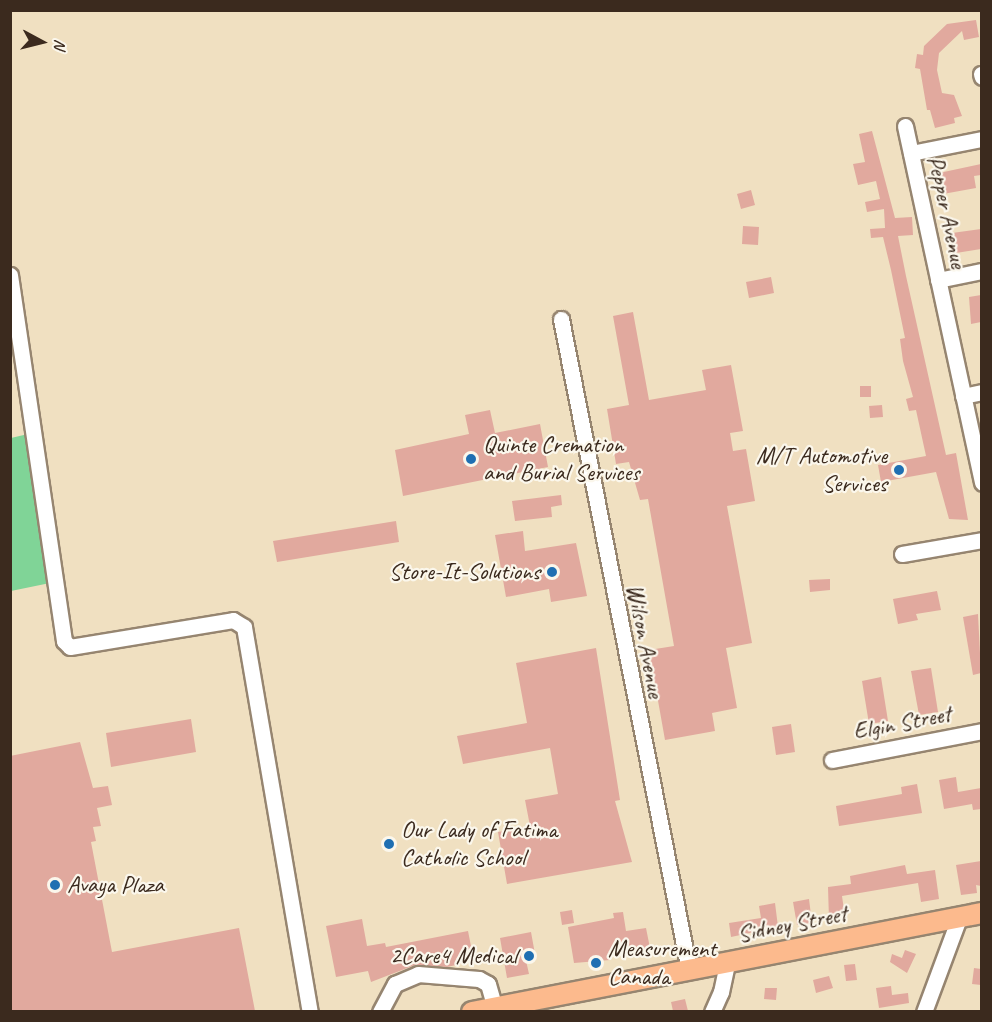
<!DOCTYPE html>
<html>
<head>
<meta charset="utf-8">
<style>
  body { margin:0 }
  #map { position:relative; width:992px; height:1022px; overflow:hidden; background:#f0e0c1; font-family:Caveat,sans-serif }
  div>[style] { position:absolute }
  [style*='--x'] { left:calc(var(--x)*1px); top:calc(var(--y)*1px); width:calc(var(--w)*1px); rotate:calc(var(--a)*1deg) }
  .green>* { inset:0; background:#80d497 }
  .building>* { inset:0; background:#e1a99e }
  .roads { filter:drop-shadow(2px 0 #968570) drop-shadow(-2px 0 #968570) drop-shadow(0 2px #968570) drop-shadow(0 -2px #968570) }
  .minor>* { height:15px; margin:-7.5px; padding:0 7.5px; transform-origin:7.5px; border-radius:7.5px; background:#fff }
  .major>* { height:20px; margin:-10px; padding:0 10px; transform-origin:10px; border-radius:10px; background:#fcba8d }
  .dots>* { width:16px; height:16px; translate:-50% -50%; box-sizing:border-box; border:3px solid #fbf7ec; border-radius:50% }
  span { translate:-50% -50%; white-space:nowrap; text-align:center; line-height:1.15; -webkit-text-stroke:4.5px #fbf7ec; paint-order:stroke }
  .street-label { font-size:24px; color:#3b2a1e }
  .poi-label { font-size:24px; color:#3b2a1e }
  .left { translate:0 -50%; text-align:left }
  .right { translate:-100% -50%; text-align:right }
  .frame { position:absolute; inset:0; border:12px solid #3b2a1e; pointer-events:none }
  .north { position:absolute; left:12px; top:12px; width:60px; height:60px; -webkit-text-stroke:4px #fbf7ec; paint-order:stroke; rotate:97deg; font-size:16px; font-weight:700; line-height:24px; text-align:center; color:#3b2a1e }
  .north::after { content:''; display:block; margin:auto; width:21px; height:27px; background:#3b2a1e; clip-path:polygon(50% 0,100% 100%,50% 72%,0 100%) }
</style>
</head>
<body>
<div id="map">
  <div class="green">
    <i style="clip-path:polygon(28px 434px,50px 583px,11px 591px,11px 438px)"></i>
  </div>
  <div class="building">
    <i style="clip-path:polygon(976px 20px,979px 37px,964px 40px,962px 31px,939px 53px,937px 70px,942px 93px,954px 95px,962px 116px,954px 118px,955px 123px,935px 128px,930px 110px,927px 110px,920px 69px,915px 68px,917px 54px,923px 55px,924px 46px,947px 24px)"></i>
    <i style="clip-path:polygon(872px 131px,895px 218px,912px 217px,913px 235px,898px 236px,906px 276px,946px 455px,956px 453px,968px 520px,949px 519px,936px 472px,881px 482px,878px 465px,926px 456px,916px 410px,909px 411px,906px 399px,913px 397px,903px 361px,900px 339px,905px 338px,891px 270px,883px 237px,871px 238px,870px 229px,885px 228px,884px 209px,867px 212px,865px 202px,880px 199px,876px 181px,858px 185px,853px 164px,865px 162px,859px 134px)"></i>
    <i style="clip-path:polygon(981px 164px,981px 175px,974px 176px,976px 188px,943px 194px,939px 173px)"></i>
    <i style="clip-path:polygon(751px 190px,755px 205px,741px 209px,737px 194px)"></i>
    <i style="clip-path:polygon(743px 226px,759px 227px,758px 245px,742px 244px)"></i>
    <i style="clip-path:polygon(981px 229px,981px 249px,956px 253px,952px 233px)"></i>
    <i style="clip-path:polygon(771px 277px,774px 293px,749px 298px,746px 282px)"></i>
    <i style="clip-path:polygon(981px 295px,981px 322px,971px 324px,969px 297px)"></i>
    <i style="clip-path:polygon(633px 312px,649px 400px,706px 390px,702px 370px,731px 365px,743px 431px,730px 433px,733px 451px,746px 449px,755px 501px,727px 506px,752px 643px,726px 648px,737px 708px,712px 713px,715px 731px,665px 740px,649px 650px,674px 646px,648px 499px,640px 500px,629px 462px,616px 464px,607px 409px,629px 405px,613px 316px)"></i>
    <i style="clip-path:polygon(860px 386px,871px 386px,871px 397px,860px 397px)"></i>
    <i style="clip-path:polygon(882px 405px,883px 417px,870px 418px,869px 406px)"></i>
    <i style="clip-path:polygon(490px 410px,495px 433px,540px 424px,548px 467px,403px 496px,395px 450px,469px 434px,465px 415px)"></i>
    <i style="clip-path:polygon(561px 495px,562px 505px,551px 507px,552px 517px,515px 521px,512px 501px)"></i>
    <i style="clip-path:polygon(396px 521px,399px 542px,277px 562px,273px 541px)"></i>
    <i style="clip-path:polygon(523px 531px,525px 551px,576px 543px,587px 596px,551px 602px,549px 589px,506px 597px,495px 535px)"></i>
    <i style="clip-path:polygon(830px 579px,830px 590px,810px 592px,809px 580px)"></i>
    <i style="clip-path:polygon(937px 591px,941px 610px,916px 614px,918px 620px,898px 624px,893px 599px)"></i>
    <i style="clip-path:polygon(978px 614px,981px 673px,973px 675px,963px 617px)"></i>
    <i style="clip-path:polygon(596px 648px,620px 800px,615px 801px,632px 862px,507px 884px,498px 832px,530px 826px,525px 800px,558px 794px,550px 748px,463px 764px,457px 736px,527px 723px,516px 663px)"></i>
    <i style="clip-path:polygon(931px 668px,938px 712px,919px 715px,911px 671px)"></i>
    <i style="clip-path:polygon(881px 677px,888px 721px,869px 724px,862px 681px)"></i>
    <i style="clip-path:polygon(191px 719px,196px 752px,111px 767px,106px 733px)"></i>
    <i style="clip-path:polygon(791px 724px,795px 752px,776px 755px,772px 727px)"></i>
    <i style="clip-path:polygon(80px 742px,93px 788px,108px 786px,112px 805px,97px 808px,101px 826px,93px 827px,96px 841px,91px 842px,112px 952px,239px 928px,255px 1011px,10px 1011px,10px 756px)"></i>
    <i style="clip-path:polygon(956px 777px,958px 792px,981px 788px,981px 809px,973px 810px,972px 804px,944px 809px,939px 780px)"></i>
    <i style="clip-path:polygon(917px 784px,922px 813px,839px 826px,836px 806px,902px 794px,901px 787px)"></i>
    <i style="clip-path:polygon(981px 861px,981px 886px,976px 885px,977px 893px,961px 895px,956px 865px)"></i>
    <i style="clip-path:polygon(905px 865px,907px 874px,935px 870px,939px 899px,921px 902px,918px 883px,842px 896px,845px 917px,829px 920px,828px 887px,851px 884px,850px 876px)"></i>
    <i style="clip-path:polygon(809px 899px,812px 923px,797px 925px,793px 902px)"></i>
    <i style="clip-path:polygon(775px 903px,778px 927px,731px 937px,729px 923px,761px 918px,759px 906px)"></i>
    <i style="clip-path:polygon(572px 910px,574px 923px,562px 925px,560px 912px)"></i>
    <i style="clip-path:polygon(623px 912px,626px 931px,646px 928px,650px 948px,609px 955px,610px 960px,574px 963px,568px 927px,614px 918px,613px 913px)"></i>
    <i style="clip-path:polygon(362px 919px,367px 946px,385px 943px,386px 947px,468px 931px,474px 961px,447px 967px,415px 965px,371px 982px,368px 971px,336px 977px,326px 926px)"></i>
    <i style="clip-path:polygon(531px 932px,535px 954px,525px 956px,529px 974px,507px 978px,500px 938px)"></i>
    <i style="clip-path:polygon(905px 950px,916px 954px,907px 973px,890px 962px,892px 954px,902px 958px)"></i>
    <i style="clip-path:polygon(855px 964px,857px 980px,846px 981px,844px 965px)"></i>
    <i style="clip-path:polygon(974px 968px,981px 969px,981px 985px,972px 984px)"></i>
    <i style="clip-path:polygon(829px 976px,833px 988px,816px 993px,813px 980px)"></i>
    <i style="clip-path:polygon(891px 986px,892px 995px,908px 993px,909px 1003px,879px 1008px,876px 988px)"></i>
    <i style="clip-path:polygon(765px 988px,777px 988px,776px 1000px,764px 999px)"></i>
    <i style="clip-path:polygon(685px 999px,688px 1011px,673px 1011px,671px 1002px)"></i>
  </div>
  <div class="roads">
    <div class="minor">
      <i style="--x:981;--y:74;--w:3;--a:72"></i>
      <i style="--x:905;--y:126;--w:365;--a:77.8"></i>
      <i style="--x:911;--y:153;--w:72;--a:-11.2"></i>
      <i style="--x:10;--y:275;--w:370;--a:81.6"></i>
      <i style="--x:64;--y:641;--w:8;--a:45"></i>
      <i style="--x:70;--y:647;--w:165;--a:-9.4"></i>
      <i style="--x:233;--y:620;--w:13;--a:32"></i>
      <i style="--x:244;--y:627;--w:391;--a:80.3"></i>
      <i style="--x:938;--y:280;--w:45;--a:-11.6"></i>
      <i style="--x:561;--y:319;--w:663;--a:78.88"></i>
      <i style="--x:963;--y:396;--w:19;--a:-12"></i>
      <i style="--x:902;--y:554;--w:81;--a:-9.9"></i>
      <i style="--x:832;--y:760;--w:153;--a:-10.9"></i>
      <i style="--x:380;--y:1012;--w:32;--a:-62"></i>
      <i style="--x:395;--y:984;--w:25;--a:-23"></i>
      <i style="--x:418;--y:974;--w:61;--a:4.7"></i>
      <i style="--x:479;--y:979;--w:10;--a:29"></i>
      <i style="--x:488;--y:984;--w:29;--a:74"></i>
      <i style="--x:712;--y:1012;--w:22;--a:-66"></i>
      <i style="--x:721;--y:992;--w:30;--a:-78"></i>
      <i style="--x:924;--y:1012;--w:100;--a:-69.6"></i>
    </div>
    <div class="major">
      <i style="--x:472;--y:1012;--w:520;--a:-10.99"></i>
    </div>
  </div>
  <div class="dots">
    <i style="left:471px;top:459px;background:#1f6fb2"></i>
    <i style="left:899px;top:470px;background:#1f6fb2"></i>
    <i style="left:552px;top:572px;background:#1f6fb2"></i>
    <i style="left:389px;top:844px;background:#1f6fb2"></i>
    <i style="left:55px;top:885px;background:#1f6fb2"></i>
    <i style="left:529px;top:956px;background:#1f6fb2"></i>
    <i style="left:596px;top:963px;background:#1f6fb2"></i>
  </div>
  <div class="street-label">
    <span style="left:947px;top:212px;rotate:78deg">Pepper Avenue</span>
    <span style="left:645px;top:641px;rotate:79deg">Wilson Avenue</span>
    <span style="left:902px;top:723px;rotate:-11deg">Elgin Street</span>
    <span style="left:792px;top:924px;rotate:-11deg">Sidney Street</span>
  </div>
  <div class="poi-label">
    <span class="left" style="left:483px;top:459px">Quinte Cremation<br>and Burial Services</span>
    <span class="right" style="left:887px;top:470px">M/T Automotive<br>Services</span>
    <span class="right" style="left:540px;top:572px">Store-It-Solutions</span>
    <span class="left" style="left:401px;top:844px">Our Lady of Fatima<br>Catholic School</span>
    <span class="left" style="left:67px;top:885px">Avaya Plaza</span>
    <span class="left" style="left:608px;top:963px">Measurement<br>Canada</span>
    <span class="right" style="left:517px;top:956px">2Care4 Medical</span>
  </div>
  <div class="frame"></div>
  <div class="north">N</div>
</div>
</body>
</html>
